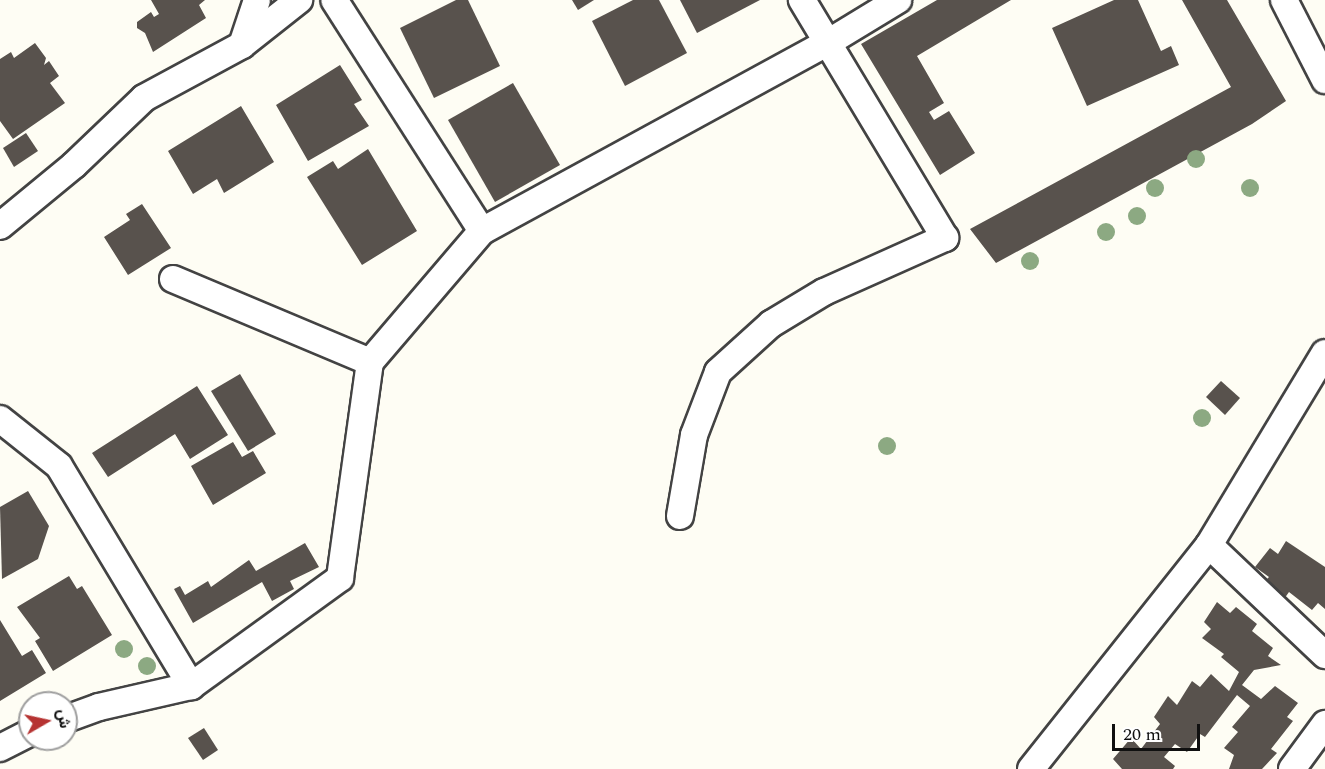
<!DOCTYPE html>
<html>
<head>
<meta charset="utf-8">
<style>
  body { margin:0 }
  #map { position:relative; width:1325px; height:769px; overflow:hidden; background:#fefdf4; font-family:Spectral,Vazirmatn,serif }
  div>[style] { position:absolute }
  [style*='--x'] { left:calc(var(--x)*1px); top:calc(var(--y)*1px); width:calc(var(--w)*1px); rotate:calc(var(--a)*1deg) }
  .building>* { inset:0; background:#58524d }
  .roads { filter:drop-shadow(2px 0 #434343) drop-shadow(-2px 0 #434343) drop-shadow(0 2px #434343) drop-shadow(0 -2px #434343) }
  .minor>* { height:26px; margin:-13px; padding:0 13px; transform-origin:13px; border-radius:13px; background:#fff }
  .trees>* { width:18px; height:18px; margin:-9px; border-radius:50%; background:#8ca982 }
  span { translate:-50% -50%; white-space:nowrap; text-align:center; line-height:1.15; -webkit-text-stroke:6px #fff; paint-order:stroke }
  .north { position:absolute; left:18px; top:691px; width:60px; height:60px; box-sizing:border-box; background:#fff; border:2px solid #9f9f9f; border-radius:50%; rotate:81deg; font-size:16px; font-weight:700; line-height:24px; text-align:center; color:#101010 }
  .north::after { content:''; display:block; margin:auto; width:21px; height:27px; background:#b63332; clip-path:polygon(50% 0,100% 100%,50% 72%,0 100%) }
  .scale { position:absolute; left:1112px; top:724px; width:88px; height:27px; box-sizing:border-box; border:3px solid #101010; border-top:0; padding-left:8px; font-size:18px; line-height:21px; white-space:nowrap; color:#101010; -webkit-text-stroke:4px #fff; paint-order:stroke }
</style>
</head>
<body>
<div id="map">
  <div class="building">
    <i style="clip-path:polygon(151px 0,205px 0,199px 5px,206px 18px,153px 52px,145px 33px,137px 28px,137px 22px,151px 12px,154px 17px,159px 14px)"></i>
    <i style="clip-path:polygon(456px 0,468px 0,500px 66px,434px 98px,400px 28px)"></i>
    <i style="clip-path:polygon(572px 0,594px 0,578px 10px)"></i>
    <i style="clip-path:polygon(633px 0,659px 0,687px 53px,625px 86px,592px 21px)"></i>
    <i style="clip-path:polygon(680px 0,760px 0,697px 33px)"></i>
    <i style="clip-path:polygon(937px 0,1011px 0,917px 56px,944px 103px,929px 112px,934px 120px,949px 111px,975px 153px,940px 175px,861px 44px)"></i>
    <i style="clip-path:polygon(1114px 0,1138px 0,1161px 51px,1171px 46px,1179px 65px,1087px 106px,1052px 28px)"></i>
    <i style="clip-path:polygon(1182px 0,1227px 0,1286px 101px,1252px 124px,996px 263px,970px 229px,1231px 87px)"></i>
    <i style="clip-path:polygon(35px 43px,46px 58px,44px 65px,49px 61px,59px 76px,50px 83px,65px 103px,13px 139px,0 121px,0 59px,11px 52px,14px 58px)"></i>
    <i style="clip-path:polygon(340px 65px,362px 100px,354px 104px,369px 126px,308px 161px,276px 105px)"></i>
    <i style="clip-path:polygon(513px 83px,560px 165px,495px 202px,448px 120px)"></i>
    <i style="clip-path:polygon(241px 106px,274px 162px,224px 193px,217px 179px,193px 194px,168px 151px)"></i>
    <i style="clip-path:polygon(26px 133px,38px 151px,14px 167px,3px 148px)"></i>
    <i style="clip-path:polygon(368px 149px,417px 231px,362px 265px,307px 177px,333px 161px,338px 169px)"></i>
    <i style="clip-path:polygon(142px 204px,171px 248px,128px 275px,104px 237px,130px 220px,126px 214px)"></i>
    <i style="clip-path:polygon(240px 374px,276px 434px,248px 451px,211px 391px)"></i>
    <i style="clip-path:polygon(1221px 381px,1240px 398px,1225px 415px,1206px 397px)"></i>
    <i style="clip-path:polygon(197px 386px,228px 435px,190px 459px,175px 434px,108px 477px,92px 453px)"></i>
    <i style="clip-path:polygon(233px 442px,242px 457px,253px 451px,266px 473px,213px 505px,191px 466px)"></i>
    <i style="clip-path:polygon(28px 491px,49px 526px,38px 559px,2px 579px,0 507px)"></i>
    <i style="clip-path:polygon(1286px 541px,1325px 567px,1325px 609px,1318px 603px,1312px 610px,1289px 592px,1284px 599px,1264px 582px,1269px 577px,1255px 567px,1270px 548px,1278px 554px)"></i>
    <i style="clip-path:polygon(305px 543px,319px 567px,290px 581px,294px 589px,272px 601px,262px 582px,193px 623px,174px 589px,180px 586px,185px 595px,208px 581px,211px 587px,249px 560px,256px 571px)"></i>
    <i style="clip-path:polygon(69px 576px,77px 589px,82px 586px,112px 635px,53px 671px,35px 641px,40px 638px,17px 607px)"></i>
    <i style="clip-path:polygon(1217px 602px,1230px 613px,1236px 607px,1257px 624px,1252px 631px,1273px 648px,1268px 656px,1281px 665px,1254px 670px,1242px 685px,1261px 699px,1275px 686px,1298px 703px,1287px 717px,1293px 721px,1271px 749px,1277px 753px,1262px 769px,1229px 769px,1234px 755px,1224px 748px,1238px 732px,1232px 727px,1250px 706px,1237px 695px,1205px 737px,1200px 734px,1187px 752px,1175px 744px,1164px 757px,1175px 766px,1173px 769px,1122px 769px,1113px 759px,1131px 738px,1141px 749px,1160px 724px,1154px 717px,1168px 696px,1177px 705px,1192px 681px,1200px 687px,1211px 674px,1229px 691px,1239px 672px,1221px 657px,1224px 654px,1202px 638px,1211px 629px,1204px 622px)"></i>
    <i style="clip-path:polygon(0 620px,22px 656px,32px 650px,46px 673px,0 701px)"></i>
    <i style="clip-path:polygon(204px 728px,218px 750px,203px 760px,188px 738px)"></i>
  </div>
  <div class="roads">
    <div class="minor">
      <i style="--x:1284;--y:0;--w:90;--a:62.9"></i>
      <i style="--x:242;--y:45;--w:47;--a:-71.6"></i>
      <i style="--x:0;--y:226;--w:96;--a:-39.5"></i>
      <i style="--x:74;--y:165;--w:97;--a:-43.7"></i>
      <i style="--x:144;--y:98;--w:111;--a:-28.4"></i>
      <i style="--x:242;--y:45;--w:73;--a:-38.3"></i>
      <i style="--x:482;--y:231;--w:395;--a:-28.6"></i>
      <i style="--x:829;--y:42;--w:81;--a:-31.3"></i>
      <i style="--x:173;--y:279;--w:214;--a:22.8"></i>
      <i style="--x:370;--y:362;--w:172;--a:-49.5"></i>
      <i style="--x:482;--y:231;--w:274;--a:-122.6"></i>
      <i style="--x:0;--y:419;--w:75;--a:38.5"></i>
      <i style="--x:59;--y:466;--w:257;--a:59"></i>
      <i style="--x:680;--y:516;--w:82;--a:-80.2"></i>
      <i style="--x:694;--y:435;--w:67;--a:-69.1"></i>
      <i style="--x:718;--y:372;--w:72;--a:-42.2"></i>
      <i style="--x:771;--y:324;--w:62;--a:-31.1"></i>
      <i style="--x:824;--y:292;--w:133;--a:-24.1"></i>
      <i style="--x:945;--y:238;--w:278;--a:-121"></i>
      <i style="--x:1209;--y:545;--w:160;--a:43.5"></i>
      <i style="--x:66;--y:719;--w:35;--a:-20"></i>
      <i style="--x:99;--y:707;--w:94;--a:-12.9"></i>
      <i style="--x:191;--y:686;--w:184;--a:-35.9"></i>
      <i style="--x:340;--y:578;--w:218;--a:-82.1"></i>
      <i style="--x:0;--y:748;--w:34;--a:-27"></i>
      <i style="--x:1031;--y:769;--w:286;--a:-51.5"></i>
      <i style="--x:1209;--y:545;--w:224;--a:-58.9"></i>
      <i style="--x:1292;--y:769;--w:56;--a:-53.7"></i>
    </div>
  </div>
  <div class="trees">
    <i style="left:1196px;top:159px"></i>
    <i style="left:1155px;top:188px"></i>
    <i style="left:1250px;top:188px"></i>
    <i style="left:1137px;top:216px"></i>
    <i style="left:1106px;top:232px"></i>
    <i style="left:1030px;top:261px"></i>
    <i style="left:1202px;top:418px"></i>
    <i style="left:887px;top:446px"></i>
    <i style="left:124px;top:649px"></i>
    <i style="left:147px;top:666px"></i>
  </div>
  <div class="north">ش</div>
  <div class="scale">20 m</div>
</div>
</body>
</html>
